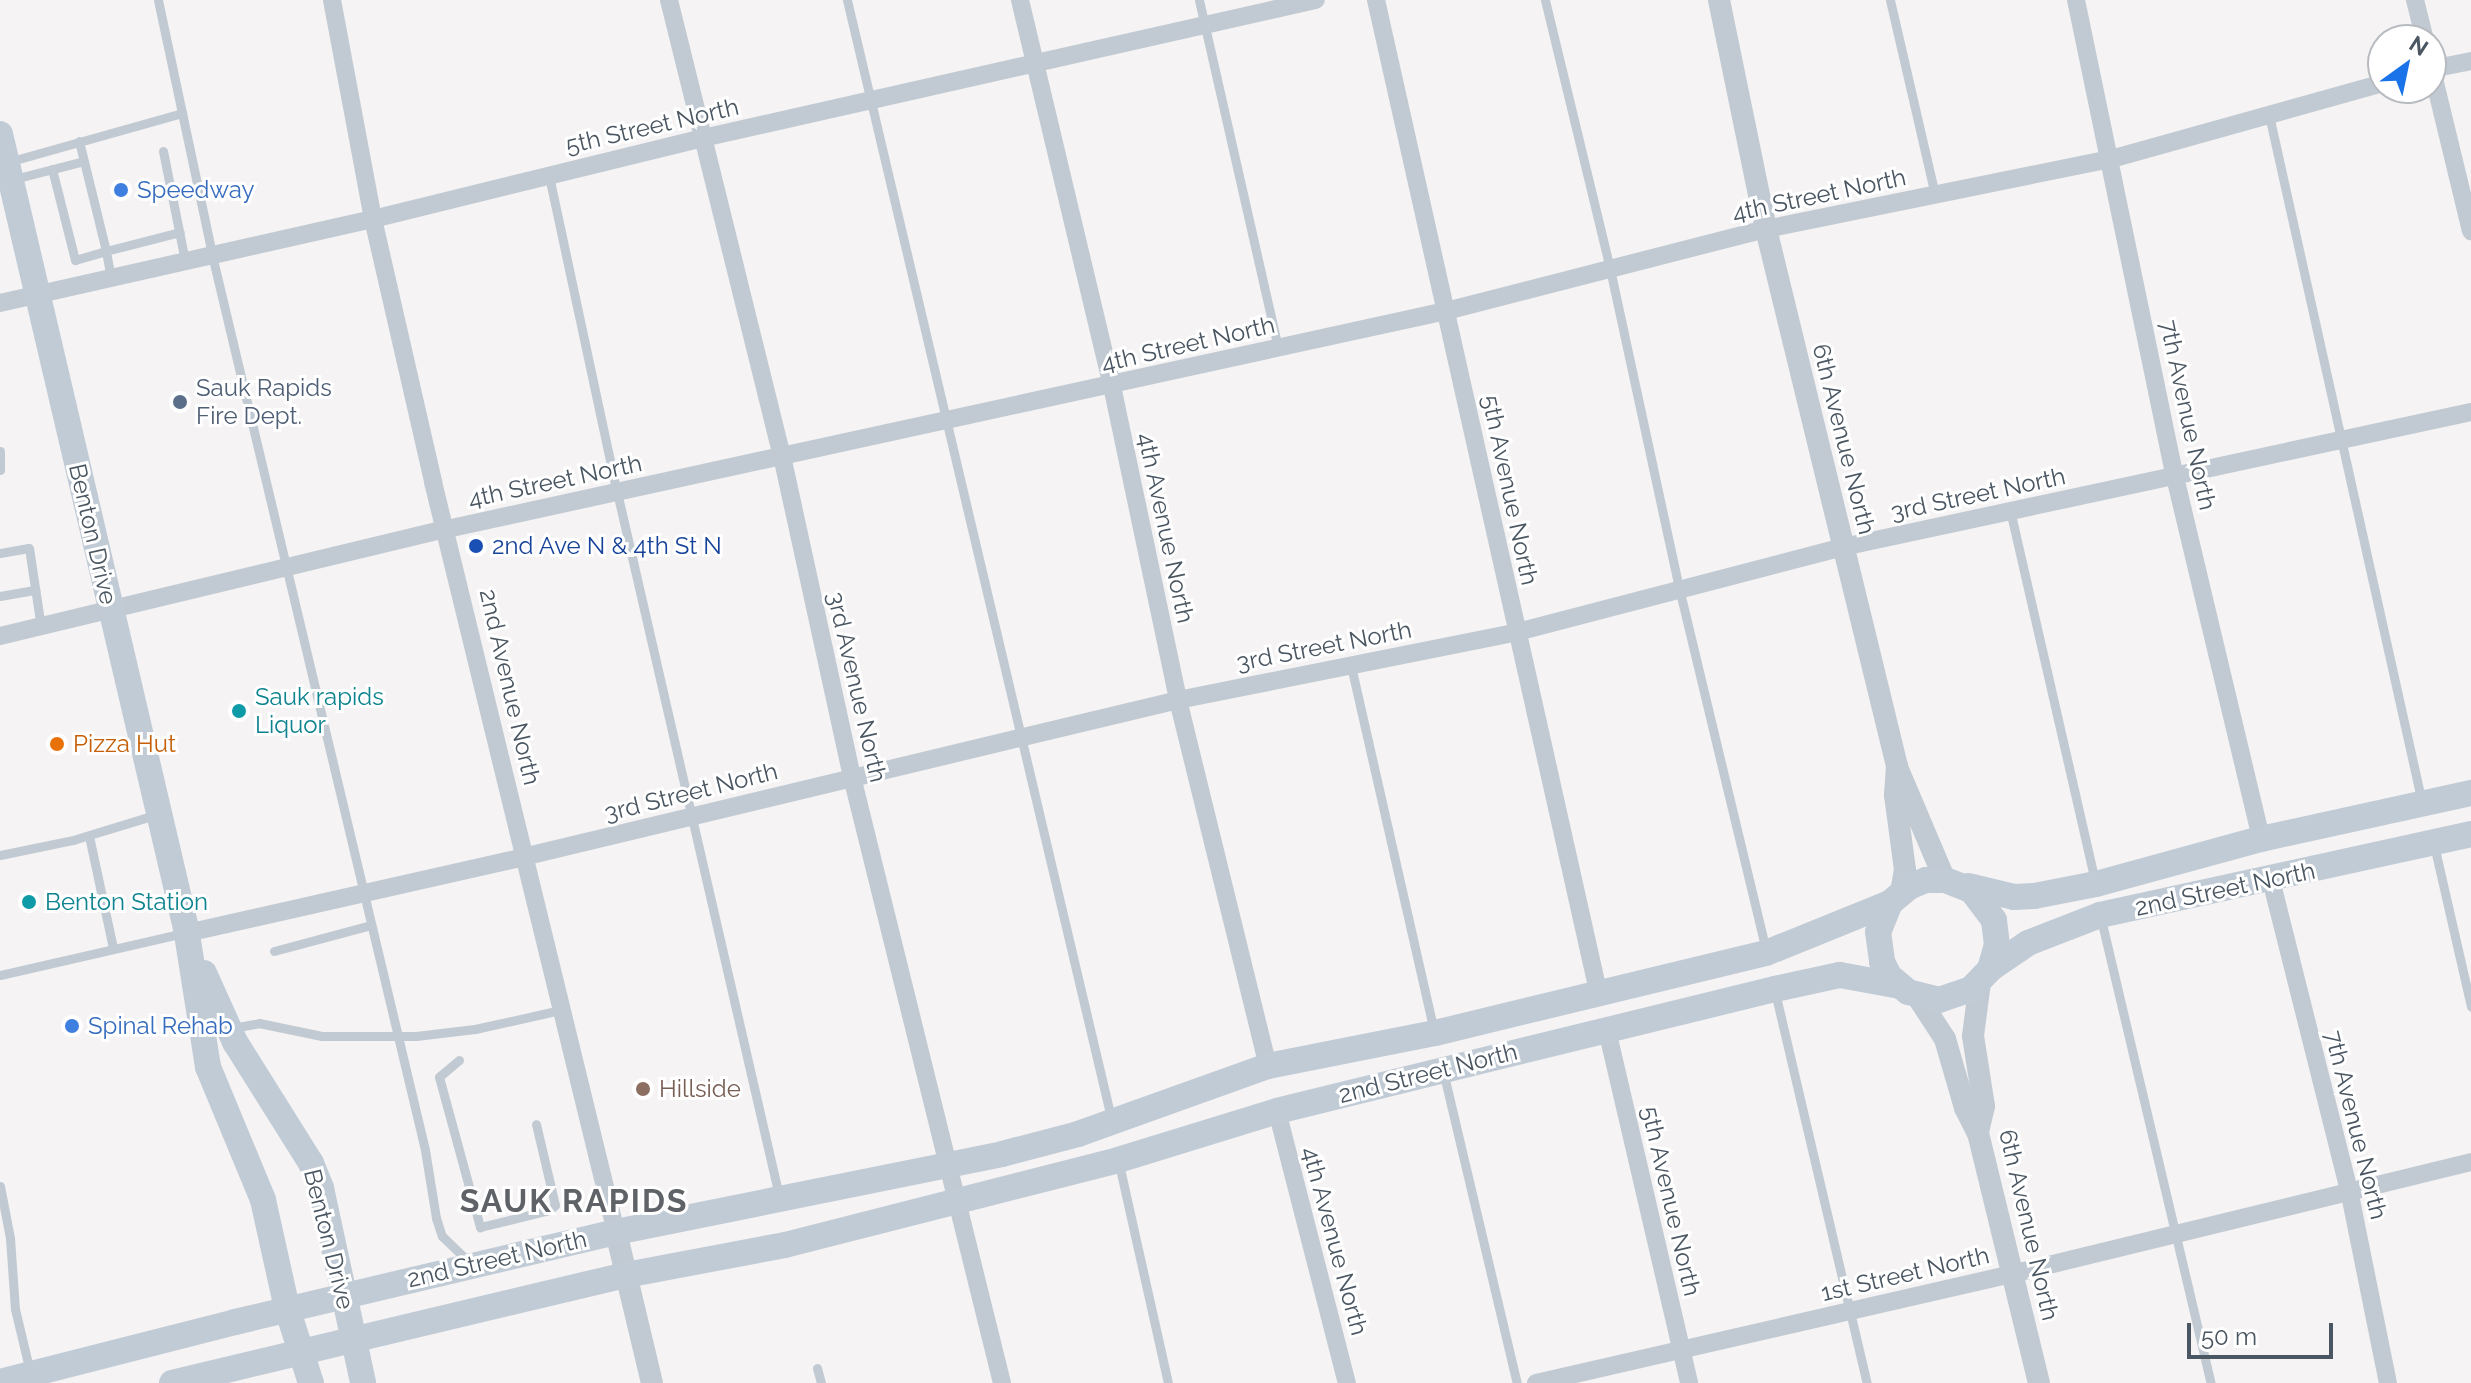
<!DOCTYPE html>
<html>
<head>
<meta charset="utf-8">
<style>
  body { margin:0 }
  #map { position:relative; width:2471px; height:1383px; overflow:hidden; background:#f5f3f3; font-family:Raleway,sans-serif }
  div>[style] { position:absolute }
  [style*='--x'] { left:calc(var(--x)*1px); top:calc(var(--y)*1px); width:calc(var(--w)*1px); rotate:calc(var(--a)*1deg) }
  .service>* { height:9px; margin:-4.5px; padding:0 4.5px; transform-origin:4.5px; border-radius:4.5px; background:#c1cad2 }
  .minor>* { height:18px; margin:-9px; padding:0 9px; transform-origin:9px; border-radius:9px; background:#c1cad2 }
  .tertiary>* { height:22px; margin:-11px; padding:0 11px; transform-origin:11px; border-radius:11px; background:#c1cad2 }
  .secondary>* { height:26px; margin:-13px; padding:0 13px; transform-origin:13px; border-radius:13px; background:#c1cbd6 }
  .secondary-bridge>* { height:26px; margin:-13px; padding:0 13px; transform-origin:13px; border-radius:13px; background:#c1cbd6 }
  .dots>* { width:22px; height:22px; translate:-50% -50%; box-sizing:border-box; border:4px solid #fff; border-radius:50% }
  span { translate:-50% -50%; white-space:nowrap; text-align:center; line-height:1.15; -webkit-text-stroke:6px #fff; paint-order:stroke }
  .street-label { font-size:24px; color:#4a5661 }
  .shop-label { font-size:24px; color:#366cbe }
  .left { translate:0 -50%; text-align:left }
  .service-label { font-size:24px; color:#4e5e75 }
  .transit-label { font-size:24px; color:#164399 }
  .culture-label { font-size:24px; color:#0d838f }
  .food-label { font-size:24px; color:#c56008 }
  .education-label { font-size:24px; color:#785e54 }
  .district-label { font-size:32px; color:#5f6368; font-weight:700; letter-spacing:2px }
  .north { position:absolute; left:2367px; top:24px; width:80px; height:80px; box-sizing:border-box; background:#fff; border:2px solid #b7bbc0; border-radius:50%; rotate:33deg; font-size:22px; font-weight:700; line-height:32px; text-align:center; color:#4a5661 }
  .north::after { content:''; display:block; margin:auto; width:28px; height:36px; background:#1a73e8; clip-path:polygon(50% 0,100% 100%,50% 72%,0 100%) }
  .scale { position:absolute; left:2187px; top:1323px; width:146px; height:36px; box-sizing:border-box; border:4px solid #4a5661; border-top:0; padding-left:10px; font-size:24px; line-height:28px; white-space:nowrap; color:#4a5661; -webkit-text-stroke:6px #fff; paint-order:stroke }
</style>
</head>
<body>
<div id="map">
  <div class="service">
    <i style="--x:158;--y:0;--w:261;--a:78"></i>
    <i style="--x:212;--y:255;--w:920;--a:76.61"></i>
    <i style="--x:425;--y:1150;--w:69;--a:80.8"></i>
    <i style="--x:436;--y:1218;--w:19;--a:72"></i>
    <i style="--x:442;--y:1236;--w:36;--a:44"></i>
    <i style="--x:847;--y:0;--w:1149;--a:76.71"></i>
    <i style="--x:1199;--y:0;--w:357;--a:77.2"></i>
    <i style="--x:1545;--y:0;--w:277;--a:76.4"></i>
    <i style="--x:1610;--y:269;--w:326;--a:77.8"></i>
    <i style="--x:1679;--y:588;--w:373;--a:76.5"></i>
    <i style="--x:1890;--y:0;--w:200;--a:77"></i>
    <i style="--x:2269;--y:115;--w:705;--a:77.46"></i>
    <i style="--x:79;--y:141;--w:113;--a:76.2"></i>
    <i style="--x:106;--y:251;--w:76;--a:-14.4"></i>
    <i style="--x:163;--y:151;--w:112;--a:78.7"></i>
    <i style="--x:8;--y:162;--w:181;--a:-15.7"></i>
    <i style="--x:52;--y:169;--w:94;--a:75.8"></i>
    <i style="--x:75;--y:260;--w:32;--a:-16"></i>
    <i style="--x:106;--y:251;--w:27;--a:80"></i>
    <i style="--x:549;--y:176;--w:323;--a:77.9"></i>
    <i style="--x:617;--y:492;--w:722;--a:77.04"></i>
    <i style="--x:14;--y:179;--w:72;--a:-14.4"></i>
    <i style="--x:0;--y:451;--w:19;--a:90"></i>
    <i style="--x:2010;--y:510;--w:381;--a:77.1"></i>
    <i style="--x:0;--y:553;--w:29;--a:-10"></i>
    <i style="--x:29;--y:548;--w:80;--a:81.4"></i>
    <i style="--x:0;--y:596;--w:36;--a:-10"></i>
    <i style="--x:1351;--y:666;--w:373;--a:77.2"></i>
    <i style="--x:89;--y:836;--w:115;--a:77.9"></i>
    <i style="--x:2434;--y:845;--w:166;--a:77.1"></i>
    <i style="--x:0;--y:855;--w:75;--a:-11.6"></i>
    <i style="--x:73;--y:840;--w:86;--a:-17"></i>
    <i style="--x:2101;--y:919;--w:477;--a:76.7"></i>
    <i style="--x:274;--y:951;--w:100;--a:-15"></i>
    <i style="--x:0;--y:975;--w:188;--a:-12.9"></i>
    <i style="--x:1775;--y:992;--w:402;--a:76.8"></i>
    <i style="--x:232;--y:1028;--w:27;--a:-10"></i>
    <i style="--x:259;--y:1023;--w:64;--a:11.7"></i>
    <i style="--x:322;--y:1036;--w:94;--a:0"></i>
    <i style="--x:416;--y:1036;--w:59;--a:-6.8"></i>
    <i style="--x:475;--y:1029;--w:88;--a:-12.5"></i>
    <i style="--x:459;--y:1060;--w:26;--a:140"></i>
    <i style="--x:439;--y:1077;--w:156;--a:74.7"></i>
    <i style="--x:480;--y:1227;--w:72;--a:-13.7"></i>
    <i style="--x:550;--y:1210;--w:7;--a:-45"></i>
    <i style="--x:555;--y:1205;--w:83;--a:-103.2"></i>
    <i style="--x:1443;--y:1071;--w:321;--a:76.7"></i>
    <i style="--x:1119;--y:1164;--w:224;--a:77.4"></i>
    <i style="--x:0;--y:1186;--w:53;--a:79.1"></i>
    <i style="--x:10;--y:1238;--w:71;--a:86"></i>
    <i style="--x:15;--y:1309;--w:65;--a:76.6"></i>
    <i style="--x:817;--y:1368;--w:16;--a:75"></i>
  </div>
  <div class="minor">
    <i style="--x:332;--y:0;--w:223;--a:79.4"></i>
    <i style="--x:373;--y:219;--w:270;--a:77.1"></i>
    <i style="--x:433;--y:482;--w:772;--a:76.29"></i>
    <i style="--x:669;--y:0;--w:470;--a:76.1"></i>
    <i style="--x:782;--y:456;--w:329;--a:77.7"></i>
    <i style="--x:852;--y:777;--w:624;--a:76.1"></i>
    <i style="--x:1020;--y:0;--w:397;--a:76.6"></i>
    <i style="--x:1112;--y:386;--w:321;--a:78.1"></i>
    <i style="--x:1178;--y:700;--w:377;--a:76.2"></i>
    <i style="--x:1376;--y:0;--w:1016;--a:77.37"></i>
    <i style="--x:2076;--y:0;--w:487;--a:78.3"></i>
    <i style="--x:2175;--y:477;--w:372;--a:76.6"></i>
    <i style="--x:2415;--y:0;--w:41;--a:76"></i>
    <i style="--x:2431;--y:66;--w:170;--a:76.4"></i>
    <i style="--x:2431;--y:69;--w:41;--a:-11.3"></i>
    <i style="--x:0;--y:303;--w:382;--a:-12.7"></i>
    <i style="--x:373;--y:219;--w:340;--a:-13.8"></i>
    <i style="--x:703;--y:138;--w:628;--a:-12.69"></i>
    <i style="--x:0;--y:636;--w:460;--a:-13.5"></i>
    <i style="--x:447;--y:529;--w:1023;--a:-12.31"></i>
    <i style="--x:1446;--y:311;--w:330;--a:-14.4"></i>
    <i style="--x:1766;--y:229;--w:352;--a:-11.5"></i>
    <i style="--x:2111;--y:159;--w:282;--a:-15.6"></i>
    <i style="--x:2271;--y:880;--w:320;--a:75.9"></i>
    <i style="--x:2349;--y:1190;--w:197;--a:78.6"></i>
    <i style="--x:187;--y:933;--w:344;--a:-12.7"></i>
    <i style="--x:523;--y:857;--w:674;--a:-13.48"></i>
    <i style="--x:1178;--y:700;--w:346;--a:-11.3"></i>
    <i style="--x:1517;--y:632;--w:337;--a:-14.6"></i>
    <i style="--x:1843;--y:547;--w:642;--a:-12.13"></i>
    <i style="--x:1607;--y:1030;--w:362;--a:76.9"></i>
    <i style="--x:1277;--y:1111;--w:281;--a:75.6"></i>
    <i style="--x:1536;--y:1383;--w:488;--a:-12.9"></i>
    <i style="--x:2012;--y:1274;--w:472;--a:-13.7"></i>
  </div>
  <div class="tertiary">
    <i style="--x:1719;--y:0;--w:234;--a:78.4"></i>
    <i style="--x:1766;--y:229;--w:553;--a:76.29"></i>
    <i style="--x:1897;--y:766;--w:29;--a:94"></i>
    <i style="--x:1895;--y:795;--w:76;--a:82.4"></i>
    <i style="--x:1905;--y:870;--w:22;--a:100"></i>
    <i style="--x:1897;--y:767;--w:123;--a:67"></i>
    <i style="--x:1980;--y:982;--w:54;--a:97.4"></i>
    <i style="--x:1973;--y:1036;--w:71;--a:81.1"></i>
    <i style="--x:1984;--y:1106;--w:28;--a:103"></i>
    <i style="--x:1978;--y:1133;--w:257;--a:76.3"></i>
    <i style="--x:1917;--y:996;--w:51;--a:56.9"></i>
    <i style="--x:1945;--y:1039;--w:72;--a:73.8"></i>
    <i style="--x:1965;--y:1108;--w:28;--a:63"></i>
    <i style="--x:616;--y:1232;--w:155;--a:76.6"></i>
  </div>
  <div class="secondary">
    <i style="--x:0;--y:134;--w:815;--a:76.82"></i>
    <i style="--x:186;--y:928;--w:141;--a:81"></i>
    <i style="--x:208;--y:1067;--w:144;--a:67.5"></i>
    <i style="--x:263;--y:1200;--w:111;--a:77.5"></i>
    <i style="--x:287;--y:1308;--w:79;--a:72.3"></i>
    <i style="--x:1968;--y:886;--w:47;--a:13.4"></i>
    <i style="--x:2014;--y:897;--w:20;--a:-3"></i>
    <i style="--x:2034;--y:896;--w:63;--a:-11"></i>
    <i style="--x:2096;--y:884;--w:171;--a:-15.3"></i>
    <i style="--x:2261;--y:839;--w:215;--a:-12.4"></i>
    <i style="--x:1990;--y:969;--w:25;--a:-74"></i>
    <i style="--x:1997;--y:945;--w:25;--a:-97"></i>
    <i style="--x:1994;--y:920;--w:38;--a:-127"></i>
    <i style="--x:1971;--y:890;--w:28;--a:-159"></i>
    <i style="--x:1945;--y:880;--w:19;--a:180"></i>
    <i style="--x:1926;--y:880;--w:18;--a:158"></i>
    <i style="--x:1909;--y:887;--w:25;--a:140"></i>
    <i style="--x:1890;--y:903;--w:31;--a:112"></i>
    <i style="--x:1878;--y:932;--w:30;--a:82"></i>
    <i style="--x:1882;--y:962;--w:16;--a:63"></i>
    <i style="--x:1889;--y:976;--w:25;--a:40"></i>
    <i style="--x:1908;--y:992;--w:32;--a:14"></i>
    <i style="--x:1939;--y:1000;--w:34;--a:-19"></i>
    <i style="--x:1971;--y:989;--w:28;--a:-46"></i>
    <i style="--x:1990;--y:969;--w:46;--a:-34.4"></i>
    <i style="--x:2028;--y:943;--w:77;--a:-21.3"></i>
    <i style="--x:2100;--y:915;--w:380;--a:-12.3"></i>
    <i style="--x:204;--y:973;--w:76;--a:65.8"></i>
    <i style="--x:235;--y:1042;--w:143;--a:57.9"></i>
    <i style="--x:311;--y:1163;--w:27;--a:68"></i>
    <i style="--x:321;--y:1188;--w:199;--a:77.8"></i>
    <i style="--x:235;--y:1322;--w:391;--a:-13.3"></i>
    <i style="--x:616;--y:1232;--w:394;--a:-11.4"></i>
    <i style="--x:1002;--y:1154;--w:79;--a:-14.7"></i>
    <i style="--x:1078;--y:1134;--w:202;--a:-19.7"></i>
    <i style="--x:1268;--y:1066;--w:170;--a:-11.2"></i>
    <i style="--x:1435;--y:1033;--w:341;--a:-13.6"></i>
    <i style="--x:1766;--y:953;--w:134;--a:-22"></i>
    <i style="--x:172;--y:1383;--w:467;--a:-13.4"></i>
    <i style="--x:626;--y:1275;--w:162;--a:-10.7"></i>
    <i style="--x:785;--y:1245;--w:344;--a:-14.3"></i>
    <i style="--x:1118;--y:1160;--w:166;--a:-17.1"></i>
    <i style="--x:1277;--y:1111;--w:513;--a:-13.77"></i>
    <i style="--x:1775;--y:989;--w:66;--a:-12.2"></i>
    <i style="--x:1840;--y:975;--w:61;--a:10.4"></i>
  </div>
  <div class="secondary-bridge">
    <i style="--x:0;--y:1382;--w:243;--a:-14.3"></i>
  </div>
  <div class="dots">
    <i style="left:121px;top:190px;background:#3f7fe0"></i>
    <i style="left:180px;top:402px;background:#5c6f8a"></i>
    <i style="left:476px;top:546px;background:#1a4fb4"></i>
    <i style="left:239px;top:711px;background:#0f9aa8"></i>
    <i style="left:57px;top:744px;background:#e8710a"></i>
    <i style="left:29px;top:902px;background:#0f9aa8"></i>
    <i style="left:72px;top:1026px;background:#3f7fe0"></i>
    <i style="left:643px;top:1089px;background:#8d6e63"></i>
  </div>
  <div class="street-label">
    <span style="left:652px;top:126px;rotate:-13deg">5th Street North</span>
    <span style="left:1819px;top:195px;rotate:-12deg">4th Street North</span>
    <span style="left:1188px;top:344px;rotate:-13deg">4th Street North</span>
    <span style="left:2188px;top:415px;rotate:78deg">7th Avenue North</span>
    <span style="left:1844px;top:439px;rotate:76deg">6th Avenue North</span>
    <span style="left:555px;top:481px;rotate:-12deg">4th Street North</span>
    <span style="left:1510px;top:490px;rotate:78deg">5th Avenue North</span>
    <span style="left:1978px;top:494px;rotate:-12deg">3rd Street North</span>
    <span style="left:1166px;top:528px;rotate:78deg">4th Avenue North</span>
    <span style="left:93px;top:534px;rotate:77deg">Benton Drive</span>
    <span style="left:1324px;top:646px;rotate:-11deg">3rd Street North</span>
    <span style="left:510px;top:687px;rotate:77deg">2nd Avenue North</span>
    <span style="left:857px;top:687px;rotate:77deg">3rd Avenue North</span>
    <span style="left:691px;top:792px;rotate:-14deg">3rd Street North</span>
    <span style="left:2225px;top:889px;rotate:-12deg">2nd Street North</span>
    <span style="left:1428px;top:1073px;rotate:-14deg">2nd Street North</span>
    <span style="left:2356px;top:1125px;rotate:76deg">7th Avenue North</span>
    <span style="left:1671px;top:1201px;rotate:77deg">5th Avenue North</span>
    <span style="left:2029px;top:1225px;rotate:77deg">6th Avenue North</span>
    <span style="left:329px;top:1239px;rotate:76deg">Benton Drive</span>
    <span style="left:1335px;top:1241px;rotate:75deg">4th Avenue North</span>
    <span style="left:497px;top:1259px;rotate:-13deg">2nd Street North</span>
    <span style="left:1905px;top:1274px;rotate:-13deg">1st Street North</span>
  </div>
  <div class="shop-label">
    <span class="left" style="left:137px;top:190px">Speedway</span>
    <span class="left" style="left:88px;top:1026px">Spinal Rehab</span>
  </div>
  <div class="service-label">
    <span class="left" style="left:196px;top:402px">Sauk Rapids<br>Fire Dept.</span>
  </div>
  <div class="transit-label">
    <span class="left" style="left:492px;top:546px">2nd Ave N &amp; 4th St N</span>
  </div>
  <div class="culture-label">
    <span class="left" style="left:255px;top:711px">Sauk rapids<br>Liquor</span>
    <span class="left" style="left:45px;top:902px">Benton Station</span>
  </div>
  <div class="food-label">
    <span class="left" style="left:73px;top:744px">Pizza Hut</span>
  </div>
  <div class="education-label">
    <span class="left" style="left:659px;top:1089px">Hillside</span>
  </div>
  <div class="district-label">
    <span style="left:574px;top:1201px">SAUK RAPIDS</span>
  </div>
  <div class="north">N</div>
  <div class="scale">50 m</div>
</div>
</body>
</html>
